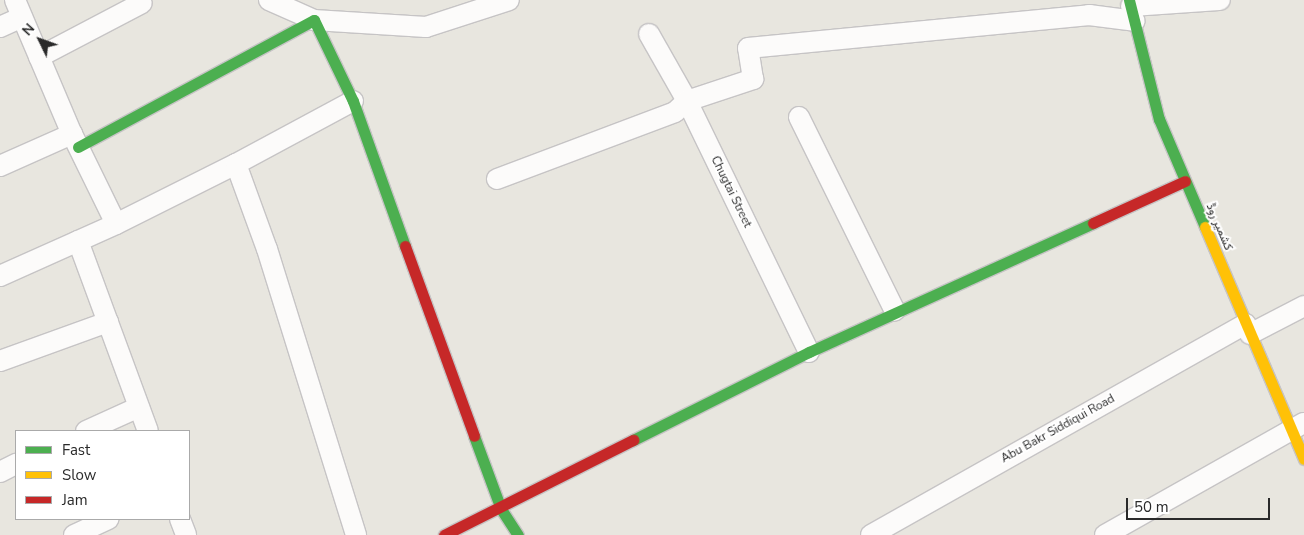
<!DOCTYPE html>
<html>
<head>
<meta charset="utf-8">
<style>
  body { margin:0 }
  #map { position:relative; width:1304px; height:535px; overflow:hidden; background:#e8e6df; font-family:"Nunito Sans",Vazirmatn,sans-serif }
  div>[style] { position:absolute }
  [style*='--x'] { left:calc(var(--x)*1px); top:calc(var(--y)*1px); width:calc(var(--w)*1px); rotate:calc(var(--a)*1deg) }
  .roads { filter:drop-shadow(1px 0 #c6c4c5) drop-shadow(-1px 0 #c6c4c5) drop-shadow(0 1px #c6c4c5) drop-shadow(0 -1px #c6c4c5) }
  .street>* { height:20px; margin:-10px; padding:0 10px; transform-origin:10px; border-radius:10px; background:#fcfbfa }
  .fast>* { height:11px; margin:-5.5px; padding:0 5.5px; transform-origin:5.5px; border-radius:5.5px; background:#4caf50 }
  .slow>* { height:11px; margin:-5.5px; padding:0 5.5px; transform-origin:5.5px; border-radius:5.5px; background:#ffc107 }
  .jam>* { height:11px; margin:-5.5px; padding:0 5.5px; transform-origin:5.5px; border-radius:5.5px; background:#c62828 }
  span { translate:-50% -50%; white-space:nowrap; text-align:center; line-height:1.15; -webkit-text-stroke:4px #fff; paint-order:stroke }
  .street-label { font-size:12px; color:#2a2a2a }
  .legend { position:absolute; left:15px; top:430px; width:175px; height:90px; box-sizing:border-box; background:#fff; border:1px solid #aaa; margin:0; padding:6px 9px; list-style:none; font-size:15px; color:#2a2a2a }
  .legend li { display:flex; align-items:center; gap:10px; height:25px }
  .legend b { width:25px; border:1px solid #aaa }
  .north { position:absolute; left:15px; top:15px; width:50px; height:50px; -webkit-text-stroke:4px #fff; paint-order:stroke; rotate:312deg; font-size:14px; font-weight:700; line-height:20px; text-align:center; color:#2a2a2a }
  .north::after { content:''; display:block; margin:auto; width:18px; height:22px; background:#2a2a2a; clip-path:polygon(50% 0,100% 100%,50% 72%,0 100%) }
  .scale { position:absolute; left:1126px; top:498px; width:144px; height:22px; box-sizing:border-box; border:2px solid #2a2a2a; border-top:0; padding-left:6px; font-size:15px; line-height:18px; white-space:nowrap; color:#2a2a2a; -webkit-text-stroke:4px #fff; paint-order:stroke }
</style>
</head>
<body>
<div id="map">
  <div class="roads">
    <div class="street">
      <i style="--x:15;--y:0;--w:146;--a:67"></i>
      <i style="--x:72;--y:134;--w:100;--a:63.9"></i>
      <i style="--x:116;--y:224;--w:134;--a:-26.6"></i>
      <i style="--x:269;--y:0;--w:49;--a:24"></i>
      <i style="--x:314;--y:20;--w:112;--a:3.6"></i>
      <i style="--x:426;--y:27;--w:87;--a:-18"></i>
      <i style="--x:1131;--y:6;--w:89;--a:-3.9"></i>
      <i style="--x:0;--y:27;--w:24;--a:-24"></i>
      <i style="--x:649;--y:34;--w:77;--a:60.4"></i>
      <i style="--x:687;--y:101;--w:279;--a:64.1"></i>
      <i style="--x:39;--y:57;--w:116;--a:-27.7"></i>
      <i style="--x:353;--y:101;--w:133;--a:151.7"></i>
      <i style="--x:236;--y:164;--w:90;--a:70"></i>
      <i style="--x:267;--y:249;--w:300;--a:72.7"></i>
      <i style="--x:799;--y:117;--w:216;--a:63.7"></i>
      <i style="--x:0;--y:166;--w:79;--a:-24"></i>
      <i style="--x:497;--y:179;--w:190;--a:-20.6"></i>
      <i style="--x:675;--y:112;--w:16;--a:-43"></i>
      <i style="--x:687;--y:101;--w:70;--a:-18.4"></i>
      <i style="--x:753;--y:79;--w:31;--a:-99"></i>
      <i style="--x:748;--y:48;--w:343;--a:-5.5"></i>
      <i style="--x:1089;--y:15;--w:46;--a:7.4"></i>
      <i style="--x:78;--y:241;--w:202;--a:69.8"></i>
      <i style="--x:0;--y:276;--w:127;--a:-24.1"></i>
      <i style="--x:1250;--y:334;--w:61;--a:-27.4"></i>
      <i style="--x:0;--y:361;--w:115;--a:-19.9"></i>
      <i style="--x:86;--y:431;--w:58;--a:-24.4"></i>
      <i style="--x:0;--y:472;--w:18;--a:-27"></i>
      <i style="--x:180;--y:519;--w:17;--a:69"></i>
      <i style="--x:74;--y:535;--w:38;--a:-25"></i>
      <i style="--x:871;--y:535;--w:430;--a:-29.4"></i>
      <i style="--x:1105;--y:535;--w:228;--a:-29.4"></i>
    </div>
    <div class="fast">
      <i style="--x:1129;--y:0;--w:123;--a:75.9"></i>
      <i style="--x:1159;--y:119;--w:117;--a:66.9"></i>
      <i style="--x:78;--y:147;--w:268;--a:-28.3"></i>
      <i style="--x:314;--y:20;--w:90;--a:64.3"></i>
      <i style="--x:353;--y:101;--w:154;--a:70.3"></i>
      <i style="--x:474;--y:436;--w:78;--a:69.7"></i>
      <i style="--x:501;--y:509;--w:31;--a:57"></i>
      <i style="--x:633;--y:440;--w:197;--a:-26.6"></i>
      <i style="--x:809;--y:352;--w:312;--a:-24.4"></i>
    </div>
    <div class="slow">
      <i style="--x:1205;--y:227;--w:252;--a:66.9"></i>
    </div>
    <div class="jam">
      <i style="--x:1093;--y:223;--w:101;--a:-24.5"></i>
      <i style="--x:405;--y:246;--w:202;--a:70"></i>
      <i style="--x:444;--y:535;--w:212;--a:-26.7"></i>
    </div>
  </div>
  <div class="street-label">
    <span style="left:731px;top:192px;rotate:64deg">Chugtai Street</span>
    <span style="left:1219px;top:227px;rotate:67deg">کشمیر روڈ</span>
    <span style="left:1058px;top:429px;rotate:-29deg">Abu Bakr Siddiqui Road</span>
  </div>
  <ul class="legend">
  <li><b style="height:6px;background:#4caf50"></b>Fast</li>
  <li><b style="height:6px;background:#ffc107"></b>Slow</li>
  <li><b style="height:6px;background:#c62828"></b>Jam</li>
  </ul>
  <div class="north">N</div>
  <div class="scale">50 m</div>
</div>
</body>
</html>
